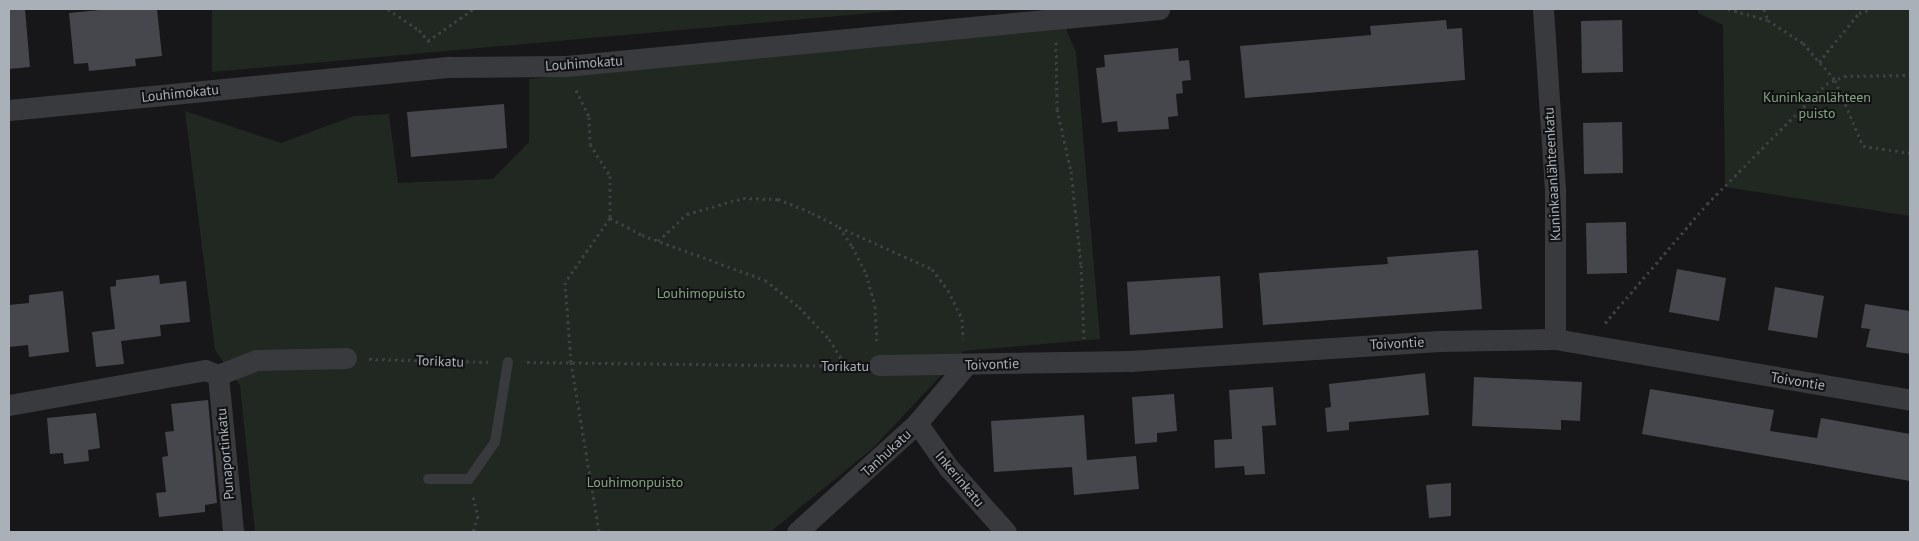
<!DOCTYPE html>
<html>
<head>
<meta charset="utf-8">
<style>
  body { margin:0 }
  #map { position:relative; width:1919px; height:541px; overflow:hidden; background:#171719; font-family:"PT Sans",sans-serif }
  div>[style] { position:absolute }
  [style*='--x'] { left:calc(var(--x)*1px); top:calc(var(--y)*1px); width:calc(var(--w)*1px); rotate:calc(var(--a)*1deg) }
  .green>* { inset:0; background:#212821 }
  .building>* { inset:0; background:#46474c }
  .path>* { height:3px; margin-top:-1.5px; transform-origin:0; background:repeating-linear-gradient(90deg,#3e4144 0 2.5px,transparent 0 6.5px) }
  .lane>* { height:10px; margin:-5px; padding:0 5px; transform-origin:5px; border-radius:5px; background:#383a3d }
  .street>* { height:21px; margin:-10.5px; padding:0 10.5px; transform-origin:10.5px; border-radius:10.5px; background:#383a3d }
  span { translate:-50% -50%; white-space:nowrap; text-align:center; line-height:1.15; -webkit-text-stroke:4px #121214; paint-order:stroke }
  .street-label { font-size:14px; color:#a9b0b8 }
  .park-label { font-size:14px; color:#84a381 }
  .frame { position:absolute; inset:0; border:10px solid #a9b0b8; pointer-events:none }
</style>
</head>
<body>
<div id="map">
  <div class="green">
    <i style="clip-path:polygon(212px 9px,915px 9px,212px 72px)"></i>
    <i style="clip-path:polygon(1698px 9px,1910px 9px,1910px 216px,1725px 187px,1723px 25px,1698px 13px)"></i>
    <i style="clip-path:polygon(1066px 29px,1076px 52px,1100px 339px,964px 351px,872px 449px,770px 532px,255px 532px,240px 385px,215px 350px,185px 111px,281px 143px,354px 116px,389px 114px,398px 183px,493px 179px,529px 142px,529px 79px)"></i>
  </div>
  <div class="building">
    <i style="clip-path:polygon(9px 9px,25px 9px,30px 67px,9px 69px)"></i>
    <i style="clip-path:polygon(110px 9px,157px 9px,162px 56px,135px 59px,136px 66px,89px 71px,88px 63px,74px 64px,69px 13px)"></i>
    <i style="clip-path:polygon(1446px 20px,1447px 29px,1462px 28px,1465px 80px,1245px 98px,1240px 46px,1371px 35px,1370px 26px)"></i>
    <i style="clip-path:polygon(1622px 20px,1623px 72px,1582px 73px,1581px 21px)"></i>
    <i style="clip-path:polygon(1178px 48px,1179px 61px,1189px 60px,1191px 80px,1182px 81px,1183px 93px,1176px 94px,1178px 116px,1168px 117px,1169px 129px,1118px 132px,1117px 121px,1102px 123px,1096px 68px,1105px 67px,1104px 55px)"></i>
    <i style="clip-path:polygon(504px 104px,507px 148px,411px 157px,407px 112px)"></i>
    <i style="clip-path:polygon(1622px 122px,1623px 173px,1584px 174px,1583px 123px)"></i>
    <i style="clip-path:polygon(1626px 222px,1627px 273px,1587px 274px,1586px 223px)"></i>
    <i style="clip-path:polygon(1478px 250px,1482px 309px,1263px 325px,1259px 273px,1388px 264px,1387px 257px)"></i>
    <i style="clip-path:polygon(1677px 269px,1726px 278px,1719px 321px,1669px 312px)"></i>
    <i style="clip-path:polygon(159px 275px,160px 284px,186px 281px,190px 322px,160px 325px,161px 336px,121px 341px,124px 364px,96px 367px,92px 332px,115px 329px,110px 287px,116px 286px,116px 280px)"></i>
    <i style="clip-path:polygon(1220px 276px,1223px 328px,1130px 335px,1127px 282px)"></i>
    <i style="clip-path:polygon(1775px 287px,1824px 296px,1817px 338px,1768px 330px)"></i>
    <i style="clip-path:polygon(63px 291px,69px 352px,29px 357px,28px 345px,9px 347px,9px 305px,29px 303px,29px 295px)"></i>
    <i style="clip-path:polygon(1865px 304px,1910px 311px,1910px 354px,1866px 347px,1870px 329px,1861px 328px)"></i>
    <i style="clip-path:polygon(1425px 373px,1429px 415px,1349px 422px,1349px 430px,1327px 432px,1325px 408px,1331px 407px,1329px 384px)"></i>
    <i style="clip-path:polygon(1474px 377px,1582px 382px,1580px 421px,1561px 420px,1561px 430px,1472px 426px)"></i>
    <i style="clip-path:polygon(1273px 387px,1276px 425px,1262px 426px,1265px 474px,1245px 475px,1244px 466px,1215px 468px,1214px 440px,1232px 439px,1229px 390px)"></i>
    <i style="clip-path:polygon(1650px 389px,1774px 410px,1770px 431px,1817px 438px,1821px 418px,1910px 434px,1910px 481px,1642px 434px)"></i>
    <i style="clip-path:polygon(1174px 394px,1177px 431px,1157px 433px,1157px 442px,1135px 444px,1132px 397px)"></i>
    <i style="clip-path:polygon(208px 400px,217px 503px,205px 505px,205px 512px,159px 517px,156px 493px,166px 492px,162px 457px,168px 456px,165px 432px,174px 431px,171px 404px)"></i>
    <i style="clip-path:polygon(96px 413px,100px 448px,88px 450px,89px 461px,64px 464px,63px 453px,50px 454px,47px 418px)"></i>
    <i style="clip-path:polygon(1084px 415px,1087px 460px,1136px 456px,1139px 489px,1074px 495px,1072px 467px,994px 472px,991px 421px)"></i>
    <i style="clip-path:polygon(1451px 483px,1451px 516px,1429px 518px,1426px 485px)"></i>
  </div>
  <div class="path">
    <i style="--x:388;--y:9;--w:37;--a:34"></i>
    <i style="--x:419;--y:30;--w:20;--a:49"></i>
    <i style="--x:1728;--y:9;--w:41;--a:15.4"></i>
    <i style="--x:1768;--y:20;--w:42;--a:33.3"></i>
    <i style="--x:1803;--y:43;--w:49;--a:49.1"></i>
    <i style="--x:1835;--y:80;--w:72;--a:67"></i>
    <i style="--x:1863;--y:146;--w:48;--a:8.5"></i>
    <i style="--x:1764;--y:9;--w:12;--a:70"></i>
    <i style="--x:428;--y:41;--w:55;--a:-35.4"></i>
    <i style="--x:1056;--y:42;--w:67;--a:89.1"></i>
    <i style="--x:1057;--y:109;--w:64;--a:77.3"></i>
    <i style="--x:1071;--y:171;--w:95;--a:83.9"></i>
    <i style="--x:1081;--y:265;--w:74;--a:87.7"></i>
    <i style="--x:1819;--y:62;--w:63;--a:-50.8"></i>
    <i style="--x:1859;--y:13;--w:13;--a:-18"></i>
    <i style="--x:576;--y:90;--w:30;--a:64"></i>
    <i style="--x:589;--y:117;--w:27;--a:88"></i>
    <i style="--x:590;--y:144;--w:38;--a:58"></i>
    <i style="--x:610;--y:176;--w:42;--a:90"></i>
    <i style="--x:610;--y:218;--w:78;--a:125.1"></i>
    <i style="--x:565;--y:282;--w:80;--a:85.7"></i>
    <i style="--x:571;--y:362;--w:172;--a:80.6"></i>
    <i style="--x:610;--y:218;--w:36;--a:28"></i>
    <i style="--x:642;--y:235;--w:131;--a:20.1"></i>
    <i style="--x:765;--y:280;--w:43;--a:38.5"></i>
    <i style="--x:799;--y:307;--w:44;--a:46.8"></i>
    <i style="--x:829;--y:339;--w:32;--a:58"></i>
    <i style="--x:839;--y:227;--w:102;--a:24.3"></i>
    <i style="--x:932;--y:269;--w:26;--a:53"></i>
    <i style="--x:948;--y:290;--w:32;--a:64"></i>
    <i style="--x:962;--y:319;--w:20;--a:87"></i>
    <i style="--x:658;--y:241;--w:40;--a:-43"></i>
    <i style="--x:687;--y:214;--w:58;--a:-15.9"></i>
    <i style="--x:743;--y:198;--w:35;--a:2"></i>
    <i style="--x:778;--y:199;--w:37;--a:22"></i>
    <i style="--x:812;--y:213;--w:30;--a:27"></i>
    <i style="--x:839;--y:227;--w:23;--a:56"></i>
    <i style="--x:852;--y:246;--w:31;--a:63"></i>
    <i style="--x:866;--y:274;--w:33;--a:74"></i>
    <i style="--x:875;--y:306;--w:36;--a:87"></i>
    <i style="--x:1605;--y:323;--w:157;--a:-49.4"></i>
    <i style="--x:1707;--y:204;--w:169;--a:-45.2"></i>
    <i style="--x:1826;--y:84;--w:20;--a:-24"></i>
    <i style="--x:1844;--y:76;--w:66;--a:-0.9"></i>
    <i style="--x:369;--y:359;--w:122;--a:1.4"></i>
    <i style="--x:527;--y:362;--w:329;--a:0.7"></i>
    <i style="--x:473;--y:497;--w:20;--a:75"></i>
    <i style="--x:478;--y:516;--w:17;--a:107"></i>
  </div>
  <div class="lane">
    <i style="--x:428;--y:479;--w:41;--a:0"></i>
    <i style="--x:469;--y:479;--w:45;--a:-54.9"></i>
    <i style="--x:495;--y:442;--w:81;--a:-80.8"></i>
  </div>
  <div class="street">
    <i style="--x:1543;--y:9;--w:179;--a:86.2"></i>
    <i style="--x:1555;--y:188;--w:151;--a:90"></i>
    <i style="--x:9;--y:110;--w:443;--a:-5.6"></i>
    <i style="--x:450;--y:67;--w:116;--a:-0.5"></i>
    <i style="--x:566;--y:66;--w:596;--a:-5.49"></i>
    <i style="--x:879;--y:365;--w:251;--a:-0.9"></i>
    <i style="--x:1130;--y:361;--w:310;--a:-3.7"></i>
    <i style="--x:1439;--y:341;--w:116;--a:-1"></i>
    <i style="--x:1555;--y:339;--w:360;--a:9.7"></i>
    <i style="--x:218;--y:375;--w:158;--a:84.5"></i>
    <i style="--x:9;--y:405;--w:199;--a:-10.1"></i>
    <i style="--x:205;--y:370;--w:14;--a:21"></i>
    <i style="--x:218;--y:375;--w:41;--a:-21.5"></i>
    <i style="--x:256;--y:360;--w:90;--a:-1.3"></i>
    <i style="--x:917;--y:423;--w:54;--a:54.8"></i>
    <i style="--x:948;--y:467;--w:87;--a:48.3"></i>
    <i style="--x:797;--y:532;--w:162;--a:-42.2"></i>
    <i style="--x:917;--y:423;--w:76;--a:-49.8"></i>
  </div>
  <div class="street-label">
    <span style="left:584px;top:63px;rotate:-4deg">Louhimokatu</span>
    <span style="left:180px;top:93px;rotate:-6deg">Louhimokatu</span>
    <span style="left:1552px;top:174px;rotate:-93deg">Kuninkaanlähteenkatu</span>
    <span style="left:1397px;top:343px;rotate:-3deg">Toivontie</span>
    <span style="left:440px;top:361px;rotate:2deg">Torikatu</span>
    <span style="left:992px;top:364px;rotate:-2deg">Toivontie</span>
    <span style="left:845px;top:366px">Torikatu</span>
    <span style="left:1798px;top:381px;rotate:9deg">Toivontie</span>
    <span style="left:886px;top:453px;rotate:-43deg">Tanhukatu</span>
    <span style="left:225px;top:454px;rotate:-95deg">Punaportinkatu</span>
    <span style="left:960px;top:479px;rotate:50deg">Inkerinkatu</span>
  </div>
  <div class="park-label">
    <span style="left:1817px;top:105px">Kuninkaanlähteen<br>puisto</span>
    <span style="left:701px;top:293px">Louhimopuisto</span>
    <span style="left:635px;top:482px">Louhimonpuisto</span>
  </div>
  <div class="frame"></div>
</div>
</body>
</html>
